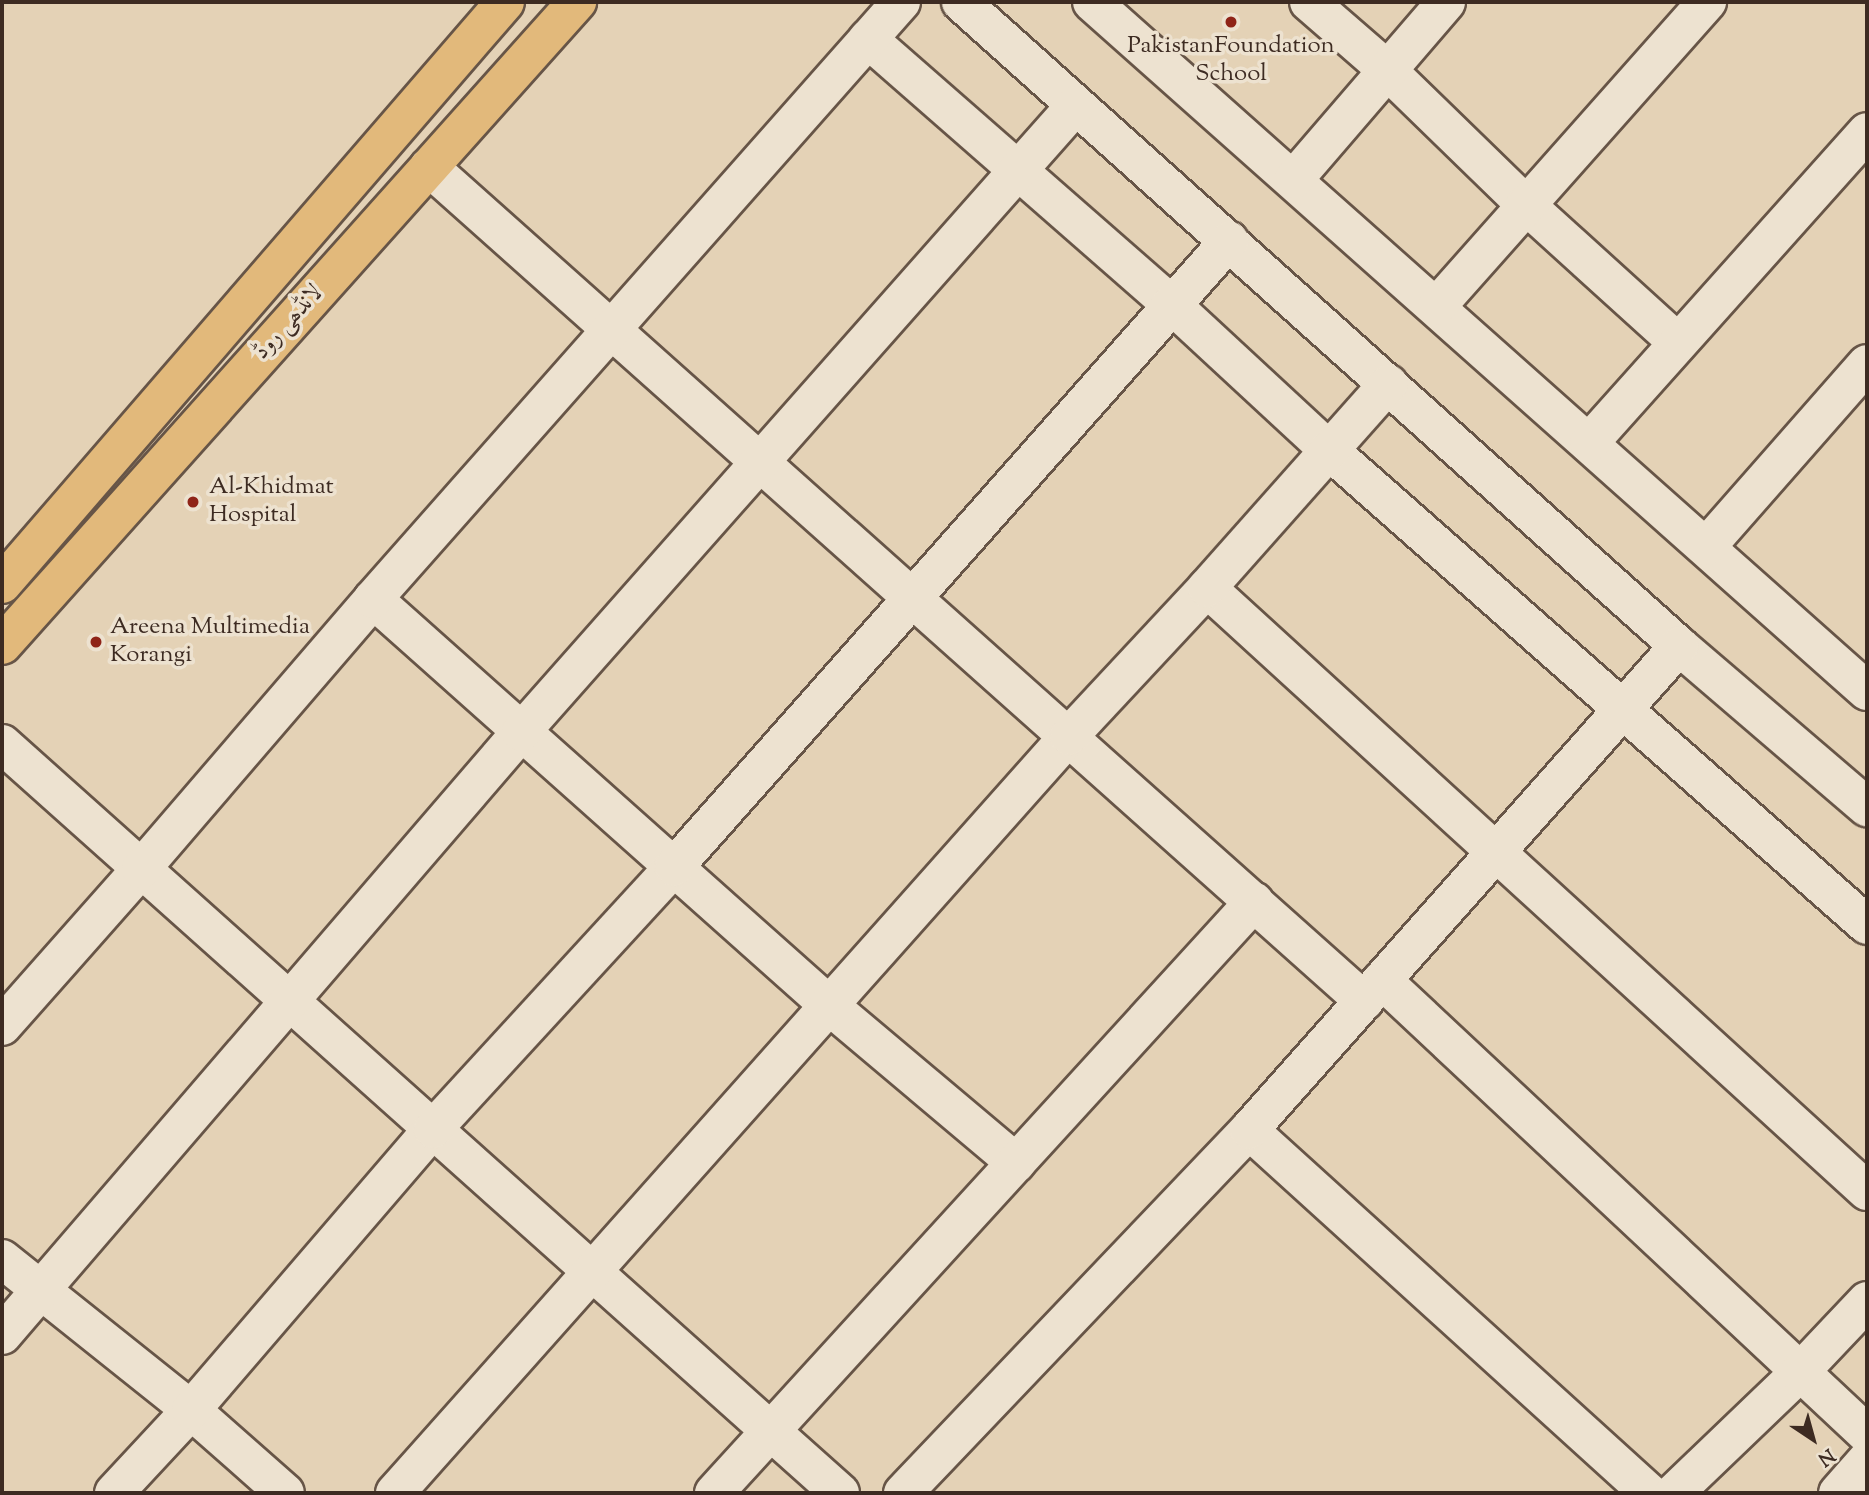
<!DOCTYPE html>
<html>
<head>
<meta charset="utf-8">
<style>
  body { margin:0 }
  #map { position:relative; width:1869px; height:1495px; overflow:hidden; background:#e4d2b6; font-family:"Sorts Mill Goudy",Amiri,serif }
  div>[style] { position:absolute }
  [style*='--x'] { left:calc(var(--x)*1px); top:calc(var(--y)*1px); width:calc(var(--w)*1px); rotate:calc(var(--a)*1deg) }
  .roads { filter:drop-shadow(2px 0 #675547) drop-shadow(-2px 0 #675547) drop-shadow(0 2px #675547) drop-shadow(0 -2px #675547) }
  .minor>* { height:38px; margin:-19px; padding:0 19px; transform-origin:19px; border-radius:19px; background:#ede2d0 }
  .major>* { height:38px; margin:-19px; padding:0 19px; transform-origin:19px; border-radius:19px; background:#e2b97b }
  .dots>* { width:19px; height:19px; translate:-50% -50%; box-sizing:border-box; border:4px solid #ede2d0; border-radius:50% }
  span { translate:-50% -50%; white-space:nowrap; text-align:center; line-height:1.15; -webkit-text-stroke:7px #ede2d0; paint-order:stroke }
  .poi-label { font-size:24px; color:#3d2b22 }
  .left { translate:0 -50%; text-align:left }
  .street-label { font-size:24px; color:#3d2b22 }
  .frame { position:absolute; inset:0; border:4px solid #3d2b22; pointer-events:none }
  .north { position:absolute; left:1778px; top:1404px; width:70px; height:70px; -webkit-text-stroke:5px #ede2d0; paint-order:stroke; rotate:144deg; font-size:19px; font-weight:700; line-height:28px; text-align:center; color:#3d2b22 }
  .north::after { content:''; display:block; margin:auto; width:24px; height:32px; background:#3d2b22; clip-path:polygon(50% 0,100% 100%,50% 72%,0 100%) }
</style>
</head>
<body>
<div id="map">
  <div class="roads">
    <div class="minor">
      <i style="--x:961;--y:2;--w:964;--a:41.89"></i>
      <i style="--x:1679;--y:646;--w:248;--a:40.6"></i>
      <i style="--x:1092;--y:2;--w:1037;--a:41.64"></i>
      <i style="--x:1309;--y:2;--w:102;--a:41"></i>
      <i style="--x:1386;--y:69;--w:194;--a:44.2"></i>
      <i style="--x:1525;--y:204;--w:205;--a:42.2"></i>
      <i style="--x:868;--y:39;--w:403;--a:41.2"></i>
      <i style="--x:1171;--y:304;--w:217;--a:42.8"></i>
      <i style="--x:1330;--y:451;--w:716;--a:41.43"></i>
      <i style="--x:429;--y:167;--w:1253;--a:41.73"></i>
      <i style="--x:1294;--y:179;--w:233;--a:-49.3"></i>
      <i style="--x:1437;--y:306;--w:407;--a:-48.4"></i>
      <i style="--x:1589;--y:443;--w:417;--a:-48.2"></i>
      <i style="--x:1707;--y:546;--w:242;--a:-48.7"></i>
      <i style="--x:1207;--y:588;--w:894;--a:42.42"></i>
      <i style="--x:373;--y:599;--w:613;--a:41.7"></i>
      <i style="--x:831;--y:1007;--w:242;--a:40.1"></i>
      <i style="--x:2;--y:744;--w:1124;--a:41.79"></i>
      <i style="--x:1382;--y:980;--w:664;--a:43.11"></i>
      <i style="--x:2;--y:1026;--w:210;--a:-48.5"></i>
      <i style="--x:141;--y:869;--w:356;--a:-49.3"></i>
      <i style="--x:373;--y:599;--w:797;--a:-48.51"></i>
      <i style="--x:1249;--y:1130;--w:540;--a:42.22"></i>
      <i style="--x:2;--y:1259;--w:242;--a:38.6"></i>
      <i style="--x:191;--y:1410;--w:125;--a:41.4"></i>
      <i style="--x:2;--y:1335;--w:796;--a:-49.28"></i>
      <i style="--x:521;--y:732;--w:837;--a:-48.49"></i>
      <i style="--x:114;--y:1493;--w:113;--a:-47.1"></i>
      <i style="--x:191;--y:1410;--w:371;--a:-49.3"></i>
      <i style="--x:433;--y:1129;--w:356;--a:-47.4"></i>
      <i style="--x:674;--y:867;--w:837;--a:-48.44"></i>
      <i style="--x:395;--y:1493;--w:1014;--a:-48.32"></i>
      <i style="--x:1069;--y:736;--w:202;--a:-47"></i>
      <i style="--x:1207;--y:588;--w:273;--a:-48.4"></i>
      <i style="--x:714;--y:1493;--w:801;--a:-47.58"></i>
      <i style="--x:903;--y:1493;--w:501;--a:-46.37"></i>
      <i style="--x:1249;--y:1130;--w:647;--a:-48.38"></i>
      <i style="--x:1674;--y:1493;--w:173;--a:-43.8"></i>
      <i style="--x:1799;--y:1373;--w:99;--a:-46.6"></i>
      <i style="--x:1838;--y:1493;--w:44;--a:-48.7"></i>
    </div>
    <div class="major">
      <i style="--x:2;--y:584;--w:769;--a:-49.16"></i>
      <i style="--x:2;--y:645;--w:863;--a:-48.2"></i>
    </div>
  </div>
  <div class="dots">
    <i style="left:1231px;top:22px;background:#8f2418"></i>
    <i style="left:193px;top:502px;background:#8f2418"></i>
    <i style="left:96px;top:642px;background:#8f2418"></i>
  </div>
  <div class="poi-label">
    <span style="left:1231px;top:61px">PakistanFoundation<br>School</span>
    <span class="left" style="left:209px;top:502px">Al-Khidmat<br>Hospital</span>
    <span class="left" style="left:110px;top:642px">Areena Multimedia<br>Korangi</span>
  </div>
  <div class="street-label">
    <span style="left:289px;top:323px;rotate:-48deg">لانڈھی روڈ</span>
  </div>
  <div class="frame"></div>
  <div class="north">N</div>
</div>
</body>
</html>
